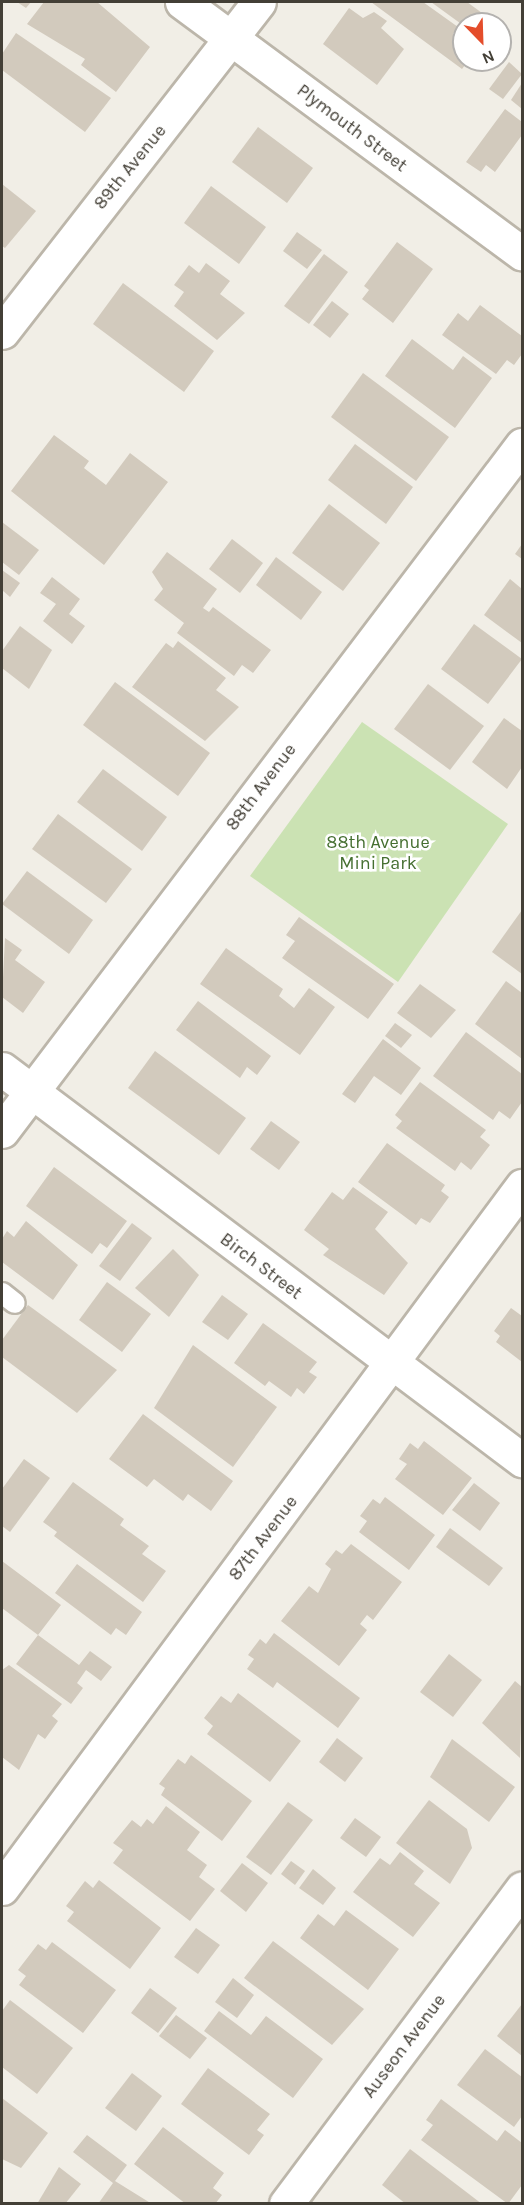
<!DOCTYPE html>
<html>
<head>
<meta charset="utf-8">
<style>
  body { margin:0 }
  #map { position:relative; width:524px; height:2205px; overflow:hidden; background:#f1eee6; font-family:Karla,sans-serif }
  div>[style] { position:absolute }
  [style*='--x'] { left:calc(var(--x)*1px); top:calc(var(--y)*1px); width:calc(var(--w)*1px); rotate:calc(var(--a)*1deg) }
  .green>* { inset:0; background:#cbe2b3 }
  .building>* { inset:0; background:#d2cabd }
  .roads { filter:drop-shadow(2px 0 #bcb6aa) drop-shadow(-2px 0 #bcb6aa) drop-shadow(0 2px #bcb6aa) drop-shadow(0 -2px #bcb6aa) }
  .service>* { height:20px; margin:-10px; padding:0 10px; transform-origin:10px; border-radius:10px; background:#fff }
  .minor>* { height:33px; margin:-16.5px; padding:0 16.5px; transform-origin:16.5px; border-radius:16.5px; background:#fff }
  span { translate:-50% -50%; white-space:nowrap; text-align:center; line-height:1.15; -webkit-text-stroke:5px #fff; paint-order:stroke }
  .street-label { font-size:18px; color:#433f36 }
  .park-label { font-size:18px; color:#456f30 }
  .frame { position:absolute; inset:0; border:3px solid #433f36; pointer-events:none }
  .north { position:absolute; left:452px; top:12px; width:60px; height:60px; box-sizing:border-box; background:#fff; border:2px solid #b4b2af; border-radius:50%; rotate:157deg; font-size:16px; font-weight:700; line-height:24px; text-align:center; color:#433f36 }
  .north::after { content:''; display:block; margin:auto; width:21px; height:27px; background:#e44d2b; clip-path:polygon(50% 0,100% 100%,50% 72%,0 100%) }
</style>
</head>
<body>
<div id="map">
  <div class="green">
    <i style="clip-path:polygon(362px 722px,508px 824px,398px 982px,250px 876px)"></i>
  </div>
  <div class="building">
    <i style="clip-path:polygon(17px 2px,31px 2px,26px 8px)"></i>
    <i style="clip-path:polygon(44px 2px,97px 2px,150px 47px,116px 92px,81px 65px,85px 59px,27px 24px)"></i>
    <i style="clip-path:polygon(371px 2px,423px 2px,458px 27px,453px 34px,464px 42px,464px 60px,469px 60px,462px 69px)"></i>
    <i style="clip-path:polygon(431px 2px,467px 2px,497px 24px,464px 26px)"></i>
    <i style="clip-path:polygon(349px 8px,363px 18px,374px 12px,387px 21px,381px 28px,404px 49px,377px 85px,323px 44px)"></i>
    <i style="clip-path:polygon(500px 26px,507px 31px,500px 40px)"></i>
    <i style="clip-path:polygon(16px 33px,111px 98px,85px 132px,2px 70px,2px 54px)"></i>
    <i style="clip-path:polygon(509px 62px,522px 74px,503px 99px,489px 89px)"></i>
    <i style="clip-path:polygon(522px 83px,522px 109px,511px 100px)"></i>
    <i style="clip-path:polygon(505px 109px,522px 122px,522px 135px,495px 172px,486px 165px,481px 172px,466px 162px)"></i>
    <i style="clip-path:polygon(258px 127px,313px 168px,287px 203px,232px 162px)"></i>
    <i style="clip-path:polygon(2px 184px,36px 211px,5px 248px,2px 246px)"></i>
    <i style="clip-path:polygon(211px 186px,266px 227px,239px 264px,184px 223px)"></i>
    <i style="clip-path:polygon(297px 232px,322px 250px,307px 269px,283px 251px)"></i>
    <i style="clip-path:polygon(397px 242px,433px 269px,393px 323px,362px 299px,369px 290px,364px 286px)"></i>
    <i style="clip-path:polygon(324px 254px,348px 272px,309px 324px,284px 306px)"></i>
    <i style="clip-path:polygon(206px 263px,230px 281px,220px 294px,245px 313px,217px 340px,174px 306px,184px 292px,174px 285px,189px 265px,199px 273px)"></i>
    <i style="clip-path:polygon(123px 283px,214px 351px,184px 392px,93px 324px)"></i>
    <i style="clip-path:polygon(332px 301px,349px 314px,330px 338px,313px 325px)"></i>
    <i style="clip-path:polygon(480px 305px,522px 336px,522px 354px,514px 365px,507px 360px,496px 374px,442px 335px,458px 313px,468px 321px)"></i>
    <i style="clip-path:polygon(412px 339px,453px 370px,463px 356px,492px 378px,455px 428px,385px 376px)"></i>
    <i style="clip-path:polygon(363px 373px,449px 437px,416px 481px,331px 417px)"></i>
    <i style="clip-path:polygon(54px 435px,89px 461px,84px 468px,106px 485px,130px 453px,168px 482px,104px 565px,11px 491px)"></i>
    <i style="clip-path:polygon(355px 444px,413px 487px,386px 524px,328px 480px)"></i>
    <i style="clip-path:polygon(329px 504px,380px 543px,343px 591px,292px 553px)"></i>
    <i style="clip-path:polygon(2px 522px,39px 550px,19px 575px,2px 562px)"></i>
    <i style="clip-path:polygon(232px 539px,263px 563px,240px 593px,209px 569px)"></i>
    <i style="clip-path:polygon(522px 544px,522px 559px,515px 554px)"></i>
    <i style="clip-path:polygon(167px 552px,217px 589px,203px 608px,209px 612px,213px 607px,271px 650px,253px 673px,242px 665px,234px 676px,177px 633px,184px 623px,154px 600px,163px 589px,152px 572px)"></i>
    <i style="clip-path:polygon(276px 557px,322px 592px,301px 620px,256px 585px)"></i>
    <i style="clip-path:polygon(2px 570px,20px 583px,10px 597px,2px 590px)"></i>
    <i style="clip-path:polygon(52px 577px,80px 599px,69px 614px,85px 626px,72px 644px,43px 621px,56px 604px,40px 593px)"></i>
    <i style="clip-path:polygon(510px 579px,522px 589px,522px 643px,484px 615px)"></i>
    <i style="clip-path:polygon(474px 624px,522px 659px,488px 704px,441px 669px)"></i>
    <i style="clip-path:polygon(20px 626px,52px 650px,29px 689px,2px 668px,2px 651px)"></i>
    <i style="clip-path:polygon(178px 641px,226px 678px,216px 690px,239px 707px,205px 741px,132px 687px,166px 643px,173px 648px)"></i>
    <i style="clip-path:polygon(115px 682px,210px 753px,178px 796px,83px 725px)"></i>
    <i style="clip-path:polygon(428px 684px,484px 726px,450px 770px,394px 729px)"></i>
    <i style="clip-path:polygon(504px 718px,522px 731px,522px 767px,507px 789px,472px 762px)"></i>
    <i style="clip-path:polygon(103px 769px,167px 817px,142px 851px,77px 802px)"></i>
    <i style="clip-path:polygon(58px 814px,132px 869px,106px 903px,32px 849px)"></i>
    <i style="clip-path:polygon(27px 871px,93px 920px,69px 954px,2px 904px)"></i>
    <i style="clip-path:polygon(522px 910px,522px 974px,492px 952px)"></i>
    <i style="clip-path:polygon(299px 917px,394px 984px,368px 1019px,282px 958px,295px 941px,286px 935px)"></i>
    <i style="clip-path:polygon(5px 938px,22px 950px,15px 960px,45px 982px,23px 1013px,2px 997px)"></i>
    <i style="clip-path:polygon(226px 948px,283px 989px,279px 996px,294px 1008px,309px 988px,335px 1007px,300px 1055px,200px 984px)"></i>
    <i style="clip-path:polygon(506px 981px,522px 993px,522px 1059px,475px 1024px)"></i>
    <i style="clip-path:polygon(420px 984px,456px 1010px,431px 1038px,397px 1013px)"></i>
    <i style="clip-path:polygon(198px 1001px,271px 1056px,257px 1075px,247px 1067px,240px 1078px,176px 1030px)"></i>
    <i style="clip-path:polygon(395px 1023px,412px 1035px,401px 1048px,385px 1036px)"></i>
    <i style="clip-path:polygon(466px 1032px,522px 1074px,522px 1102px,510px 1119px,499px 1111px,493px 1120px,433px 1076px)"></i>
    <i style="clip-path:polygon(383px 1039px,421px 1068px,401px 1095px,374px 1076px,355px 1103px,342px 1094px)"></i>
    <i style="clip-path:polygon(155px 1051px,246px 1118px,219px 1155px,128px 1088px)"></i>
    <i style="clip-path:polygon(420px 1082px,486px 1130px,480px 1137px,490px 1145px,471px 1170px,461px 1162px,455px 1171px,396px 1128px,402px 1121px,395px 1115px)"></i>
    <i style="clip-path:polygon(271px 1121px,300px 1142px,279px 1170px,250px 1149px)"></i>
    <i style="clip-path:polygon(387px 1143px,445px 1185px,441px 1191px,449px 1197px,430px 1223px,421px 1218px,416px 1225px,358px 1182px)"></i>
    <i style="clip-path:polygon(54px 1167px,127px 1221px,107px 1248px,100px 1243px,92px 1254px,26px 1206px)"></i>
    <i style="clip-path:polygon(353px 1187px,388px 1212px,375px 1229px,408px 1263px,384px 1295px,323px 1255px,329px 1249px,304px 1230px,332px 1192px,343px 1200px)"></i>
    <i style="clip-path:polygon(26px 1221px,78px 1265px,53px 1300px,2px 1262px,2px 1239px,7px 1231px,14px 1237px)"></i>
    <i style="clip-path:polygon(132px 1223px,152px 1238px,120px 1281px,99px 1266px)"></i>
    <i style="clip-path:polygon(173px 1249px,199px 1275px,169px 1317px,135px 1288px)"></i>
    <i style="clip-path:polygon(107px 1282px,151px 1314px,122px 1352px,79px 1320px)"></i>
    <i style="clip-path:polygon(222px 1295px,248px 1314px,228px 1340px,202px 1322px)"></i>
    <i style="clip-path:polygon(28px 1305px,117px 1370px,77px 1413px,2px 1357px,2px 1340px)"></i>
    <i style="clip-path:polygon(511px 1308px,522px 1316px,522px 1362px,496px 1342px,500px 1336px,494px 1331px)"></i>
    <i style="clip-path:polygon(263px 1323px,317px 1362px,309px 1372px,317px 1377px,304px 1394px,297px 1388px,291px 1397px,269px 1381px,265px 1386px,234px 1363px)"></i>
    <i style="clip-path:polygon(193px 1345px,277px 1407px,233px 1467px,154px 1408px)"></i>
    <i style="clip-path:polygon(143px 1414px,233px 1481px,211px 1511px,188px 1494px,183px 1501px,154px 1479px,147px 1487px,109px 1459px)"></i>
    <i style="clip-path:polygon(424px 1441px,472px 1478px,443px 1515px,395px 1479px,407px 1464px,399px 1459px,410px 1443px,418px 1449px)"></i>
    <i style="clip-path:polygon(24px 1459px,50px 1478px,10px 1532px,2px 1526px,2px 1489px)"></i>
    <i style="clip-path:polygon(73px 1482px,124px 1519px,120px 1525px,149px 1546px,142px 1554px,166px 1571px,143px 1602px,54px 1536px,57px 1532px,43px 1522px)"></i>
    <i style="clip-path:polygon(474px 1483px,500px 1503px,480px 1531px,452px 1510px)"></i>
    <i style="clip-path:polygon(385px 1497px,435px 1535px,409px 1570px,359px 1532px,367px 1521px,360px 1516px,373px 1499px,380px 1504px)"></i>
    <i style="clip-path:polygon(450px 1528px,503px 1568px,489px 1586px,436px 1547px)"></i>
    <i style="clip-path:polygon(351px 1544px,402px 1582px,373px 1620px,367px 1615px,360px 1624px,367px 1630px,339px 1666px,281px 1621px,309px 1586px,318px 1593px,331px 1569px,325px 1564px,336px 1550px,342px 1554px)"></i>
    <i style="clip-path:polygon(2px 1561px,61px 1605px,38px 1635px,79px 1665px,90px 1651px,112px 1667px,101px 1681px,86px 1670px,77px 1683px,83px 1688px,71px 1704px,16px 1664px,38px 1635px,2px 1608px)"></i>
    <i style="clip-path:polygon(77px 1564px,142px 1612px,126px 1635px,116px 1628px,111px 1635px,55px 1593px)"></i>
    <i style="clip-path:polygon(274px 1633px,360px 1698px,338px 1728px,277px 1682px,273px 1688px,247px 1669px,254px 1659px,248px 1655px,260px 1639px,266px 1644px)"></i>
    <i style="clip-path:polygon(449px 1654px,482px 1680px,453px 1717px,420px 1692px)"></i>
    <i style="clip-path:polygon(9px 1665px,62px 1704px,52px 1716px,58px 1721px,45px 1739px,38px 1734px,19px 1770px,2px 1757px,2px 1670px)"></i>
    <i style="clip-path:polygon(515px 1681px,522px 1687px,520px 1758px,482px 1723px)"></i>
    <i style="clip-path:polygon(238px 1693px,301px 1741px,270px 1782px,207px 1734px,213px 1726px,204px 1718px,221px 1696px,231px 1703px)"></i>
    <i style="clip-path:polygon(337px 1738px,363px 1758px,345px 1782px,319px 1762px)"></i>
    <i style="clip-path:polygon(452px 1739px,515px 1787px,489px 1822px,430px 1777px)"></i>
    <i style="clip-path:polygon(191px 1755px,252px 1801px,222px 1841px,161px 1795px,165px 1788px,159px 1784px,178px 1759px,185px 1764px)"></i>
    <i style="clip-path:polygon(429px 1800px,467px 1829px,472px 1848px,450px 1884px,396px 1843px)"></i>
    <i style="clip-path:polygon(288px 1802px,313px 1820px,271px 1875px,246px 1857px)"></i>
    <i style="clip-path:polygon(166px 1806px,200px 1832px,187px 1850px,207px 1865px,199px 1877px,215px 1889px,190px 1921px,113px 1863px,123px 1850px,113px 1843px,132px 1820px,141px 1827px,147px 1819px,153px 1824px)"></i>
    <i style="clip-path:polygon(355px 1818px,381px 1837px,366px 1857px,340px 1838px)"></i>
    <i style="clip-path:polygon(400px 1852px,424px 1871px,414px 1884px,440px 1903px,413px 1937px,353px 1892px,380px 1858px,390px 1865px)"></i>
    <i style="clip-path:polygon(291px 1861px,305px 1871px,295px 1885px,281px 1874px)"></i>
    <i style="clip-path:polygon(242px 1863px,268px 1883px,246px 1912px,220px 1891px)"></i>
    <i style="clip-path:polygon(313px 1869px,336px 1888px,323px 1905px,299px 1888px)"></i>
    <i style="clip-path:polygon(99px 1880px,161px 1928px,130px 1969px,67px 1921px,74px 1912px,66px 1906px,85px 1881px,93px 1888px)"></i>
    <i style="clip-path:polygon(346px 1910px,399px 1949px,368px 1990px,300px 1938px,318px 1914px,334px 1926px)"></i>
    <i style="clip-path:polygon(196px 1928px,220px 1945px,198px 1974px,174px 1957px)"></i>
    <i style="clip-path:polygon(273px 1941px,364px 2009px,332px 2045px,244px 1978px)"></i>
    <i style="clip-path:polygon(52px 1942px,116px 1990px,83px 2033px,19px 1985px,26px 1976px,18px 1970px,38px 1944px,46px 1950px)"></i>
    <i style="clip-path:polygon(233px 1978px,254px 1995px,237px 2018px,215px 2002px)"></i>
    <i style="clip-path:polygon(150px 1988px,177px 2008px,158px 2033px,131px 2013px)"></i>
    <i style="clip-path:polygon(10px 2000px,73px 2048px,37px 2094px,2px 2067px,2px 2011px)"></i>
    <i style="clip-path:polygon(522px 2004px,522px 2056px,497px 2036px)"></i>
    <i style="clip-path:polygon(219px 2011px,251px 2035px,266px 2016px,323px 2059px,293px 2098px,204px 2031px)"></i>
    <i style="clip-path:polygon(176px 2015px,207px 2038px,190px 2059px,159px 2036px)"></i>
    <i style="clip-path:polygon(485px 2049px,522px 2077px,522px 2116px,514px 2127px,457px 2085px)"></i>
    <i style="clip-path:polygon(208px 2068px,270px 2114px,257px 2130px,264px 2135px,249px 2155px,181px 2104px)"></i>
    <i style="clip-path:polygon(132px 2073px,162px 2096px,136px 2131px,105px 2108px)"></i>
    <i style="clip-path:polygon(2px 2098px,48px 2133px,21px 2168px,2px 2159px)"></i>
    <i style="clip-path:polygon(441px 2099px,497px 2141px,505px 2130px,522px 2143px,522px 2185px,508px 2204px,421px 2140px,433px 2125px,426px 2120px)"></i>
    <i style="clip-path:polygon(163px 2127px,224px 2173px,213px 2188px,222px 2195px,215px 2204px,186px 2204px,134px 2164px)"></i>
    <i style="clip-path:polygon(87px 2135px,127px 2165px,115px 2181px,152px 2204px,98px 2204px,113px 2183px,73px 2152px)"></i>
    <i style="clip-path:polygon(410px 2149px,482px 2204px,406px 2204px,382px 2185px)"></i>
    <i style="clip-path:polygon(59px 2167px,81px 2184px,65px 2204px,37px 2204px)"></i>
  </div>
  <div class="roads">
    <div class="service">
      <i style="--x:2;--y:1293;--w:16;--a:38"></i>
    </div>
    <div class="minor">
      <i style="--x:182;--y:2;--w:423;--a:36.5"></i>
      <i style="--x:2;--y:332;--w:418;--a:-52.1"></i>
      <i style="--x:2;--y:1069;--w:651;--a:36.94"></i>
      <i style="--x:2;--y:1131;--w:861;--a:-52.84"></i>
      <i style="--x:2;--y:1888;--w:874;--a:-53.47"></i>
      <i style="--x:286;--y:2204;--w:394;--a:-53.2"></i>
    </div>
  </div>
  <div class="street-label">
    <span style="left:352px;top:128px;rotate:37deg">Plymouth Street</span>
    <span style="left:130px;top:167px;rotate:-51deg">89th Avenue</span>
    <span style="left:261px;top:787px;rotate:-53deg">88th Avenue</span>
    <span style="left:261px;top:1266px;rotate:37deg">Birch Street</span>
    <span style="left:263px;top:1538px;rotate:-53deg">87th Avenue</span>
    <span style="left:404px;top:2046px;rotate:-53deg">Auseon Avenue</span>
  </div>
  <div class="park-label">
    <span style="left:378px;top:853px">88th Avenue<br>Mini Park</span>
  </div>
  <div class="frame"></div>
  <div class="north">N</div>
</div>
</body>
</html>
